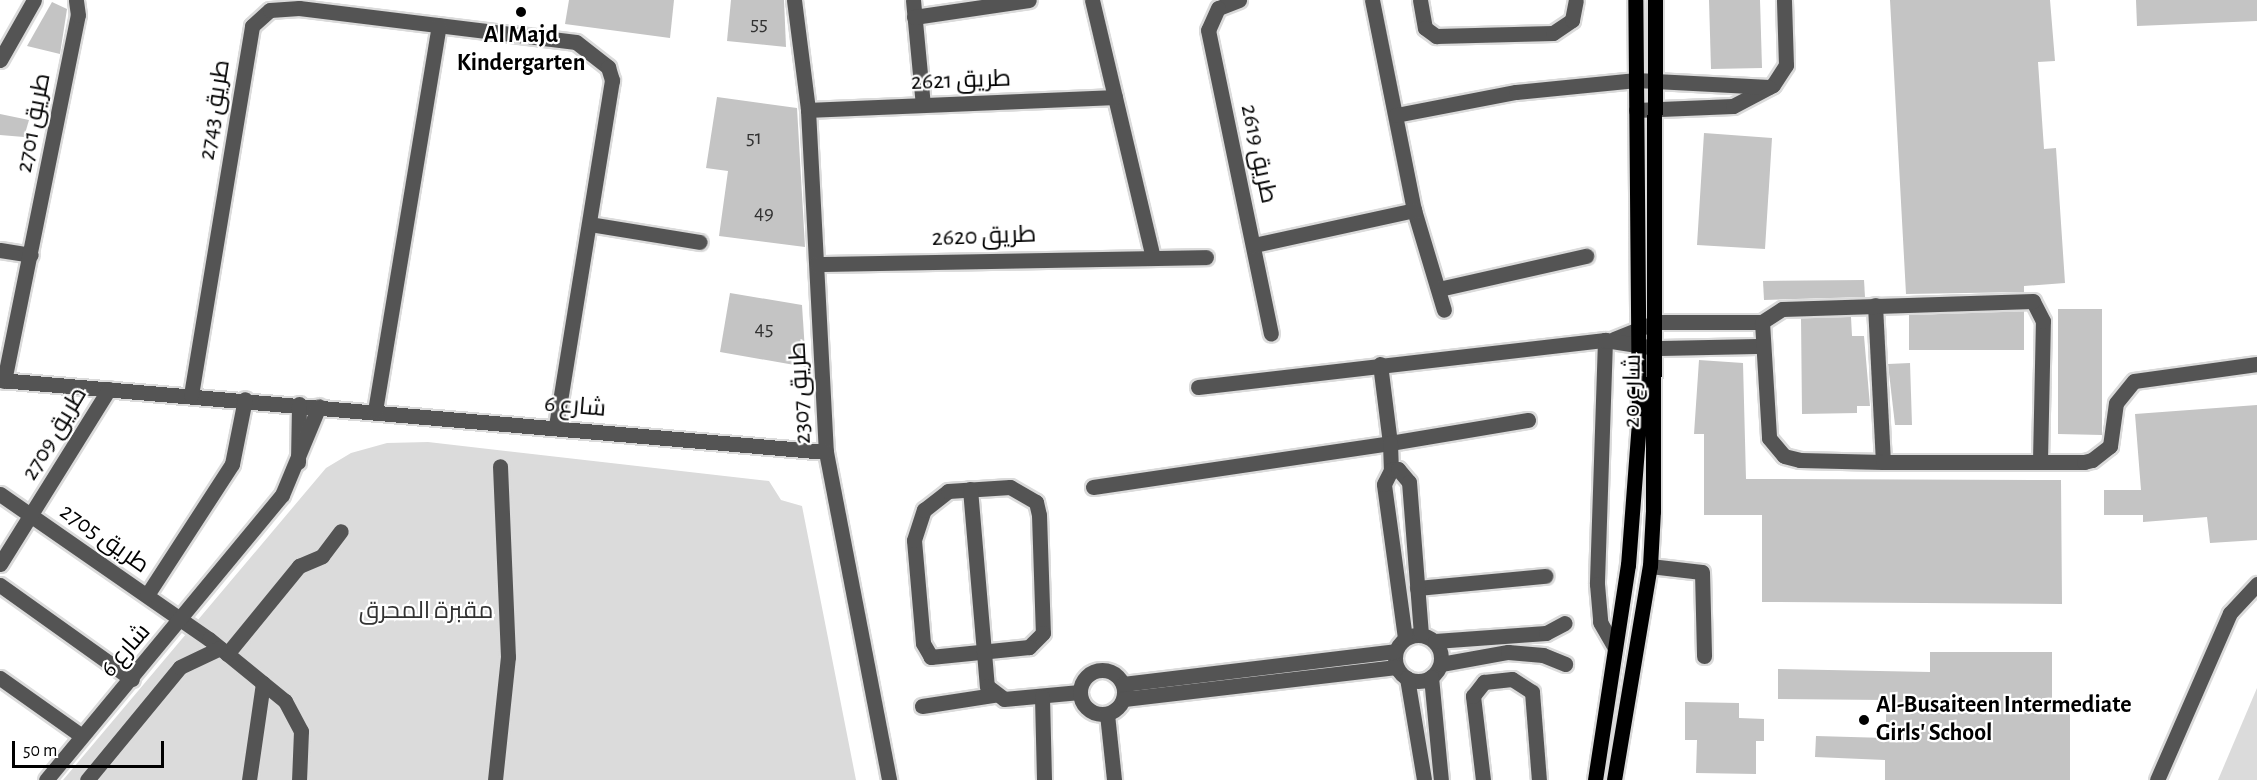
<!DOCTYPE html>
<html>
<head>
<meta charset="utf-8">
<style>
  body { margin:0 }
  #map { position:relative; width:2257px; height:780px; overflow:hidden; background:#fff; font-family:"Alegreya Sans",Cairo,sans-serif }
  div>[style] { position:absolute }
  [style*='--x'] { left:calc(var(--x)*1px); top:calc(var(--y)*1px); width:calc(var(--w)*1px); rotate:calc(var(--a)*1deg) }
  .green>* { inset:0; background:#dbdbdb }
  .building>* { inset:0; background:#c4c4c4 }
  .roads { filter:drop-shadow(2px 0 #dbdbdb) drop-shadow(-2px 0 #dbdbdb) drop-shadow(0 2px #dbdbdb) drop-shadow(0 -2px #dbdbdb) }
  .minor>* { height:15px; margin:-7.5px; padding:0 7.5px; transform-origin:7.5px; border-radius:7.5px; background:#545454 }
  .minor>.ring { margin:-7.5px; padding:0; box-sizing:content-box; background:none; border:15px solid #545454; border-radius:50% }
  .major>* { height:15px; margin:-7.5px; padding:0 7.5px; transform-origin:7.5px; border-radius:7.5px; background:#000 }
  .dots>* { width:16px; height:16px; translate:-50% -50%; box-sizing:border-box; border:3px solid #fff; border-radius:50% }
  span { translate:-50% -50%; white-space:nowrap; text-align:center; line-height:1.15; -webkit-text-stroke:4.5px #fff; paint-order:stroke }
  .number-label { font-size:21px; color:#313131 }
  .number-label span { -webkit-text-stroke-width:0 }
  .poi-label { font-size:24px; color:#000; font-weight:700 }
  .left { translate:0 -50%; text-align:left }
  .street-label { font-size:24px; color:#000 }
  .park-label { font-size:24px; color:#323232 }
  .scale { position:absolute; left:12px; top:741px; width:152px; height:27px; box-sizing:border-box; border:3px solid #000; border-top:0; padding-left:8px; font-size:18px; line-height:21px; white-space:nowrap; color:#000; -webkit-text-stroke:4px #fff; paint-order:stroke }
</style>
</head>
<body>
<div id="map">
  <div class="green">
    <i style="clip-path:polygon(428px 442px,769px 481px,781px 500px,802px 506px,856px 780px,63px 780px,326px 468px,351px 453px,387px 443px)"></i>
    <i style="clip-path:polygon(2257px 688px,2257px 780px,2218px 780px)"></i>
  </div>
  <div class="building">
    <i style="clip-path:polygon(569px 0,674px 0,670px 38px,565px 24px)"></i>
    <i style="clip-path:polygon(731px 0,784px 0,786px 47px,727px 41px)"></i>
    <i style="clip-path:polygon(1709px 0,1760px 0,1762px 68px,1711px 69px)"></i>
    <i style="clip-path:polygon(1890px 0,2050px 0,2055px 61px,2038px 62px,2044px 149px,2056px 148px,2065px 283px,2024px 286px,2024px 292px,1906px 294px)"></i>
    <i style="clip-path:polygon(2136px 0,2257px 0,2257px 21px,2137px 26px)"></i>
    <i style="clip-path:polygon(52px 2px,67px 9px,60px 54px,27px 46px)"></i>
    <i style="clip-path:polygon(717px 97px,797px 108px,805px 247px,719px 236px,728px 171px,706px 168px)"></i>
    <i style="clip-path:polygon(0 114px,29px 120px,24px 137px,0 135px)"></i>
    <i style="clip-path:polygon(1704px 133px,1772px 138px,1765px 249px,1697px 245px)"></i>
    <i style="clip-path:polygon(1864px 280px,1865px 297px,1764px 300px,1763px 281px)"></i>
    <i style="clip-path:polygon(730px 293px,802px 305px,806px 367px,720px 352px)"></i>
    <i style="clip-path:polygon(2058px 309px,2102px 309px,2102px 435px,2058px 434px)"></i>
    <i style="clip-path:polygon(2024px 311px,2024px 350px,1909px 350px,1909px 315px)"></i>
    <i style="clip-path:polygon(1851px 317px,1852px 336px,1864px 336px,1870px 406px,1857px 406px,1857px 413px,1802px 414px,1801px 318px)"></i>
    <i style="clip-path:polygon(1699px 360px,1743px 363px,1746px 479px,2061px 480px,2062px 604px,1762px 602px,1762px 515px,1704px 515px,1704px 434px,1694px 434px)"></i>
    <i style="clip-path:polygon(1910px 363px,1912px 425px,1895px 425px,1888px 364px)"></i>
    <i style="clip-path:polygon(2257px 405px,2257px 540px,2210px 543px,2207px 517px,2143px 522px,2143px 515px,2104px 515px,2104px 490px,2141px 490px,2135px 414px)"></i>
    <i style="clip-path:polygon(1930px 652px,2052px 652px,2052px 700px,2070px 700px,2070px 780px,1885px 780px,1885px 760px,1815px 757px,1816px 736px,1886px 738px,1886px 700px,1778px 699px,1778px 669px,1930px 672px)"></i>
    <i style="clip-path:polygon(1685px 702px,1739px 703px,1739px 718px,1764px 719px,1764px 741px,1756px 741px,1756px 774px,1696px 773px,1697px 740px,1685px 740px)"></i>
  </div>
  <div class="roads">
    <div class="minor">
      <i style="--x:794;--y:0;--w:111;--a:82.7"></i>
      <i style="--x:808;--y:110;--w:342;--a:87"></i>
      <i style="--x:826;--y:452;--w:334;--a:79.1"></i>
      <i style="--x:913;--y:0;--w:105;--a:84.6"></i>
      <i style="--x:1092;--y:0;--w:261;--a:76.7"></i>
      <i style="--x:1239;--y:0;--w:22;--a:159"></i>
      <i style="--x:1218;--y:8;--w:24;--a:114"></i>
      <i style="--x:1208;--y:30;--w:310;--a:78.3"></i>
      <i style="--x:1372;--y:0;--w:214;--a:78.7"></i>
      <i style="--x:1414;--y:210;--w:104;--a:73.3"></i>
      <i style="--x:1420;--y:0;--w:28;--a:80"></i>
      <i style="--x:1425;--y:28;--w:14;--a:36"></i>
      <i style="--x:1436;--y:36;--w:117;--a:-1.5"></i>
      <i style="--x:1553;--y:33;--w:23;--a:-34"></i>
      <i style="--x:1572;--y:20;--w:20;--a:-79"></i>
      <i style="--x:914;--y:17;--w:116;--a:-8.4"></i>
      <i style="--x:0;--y:60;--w:69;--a:-60.5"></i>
      <i style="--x:808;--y:110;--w:307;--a:-2.4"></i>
      <i style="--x:1636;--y:110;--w:97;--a:-2.4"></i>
      <i style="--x:1733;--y:106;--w:45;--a:-27.7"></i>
      <i style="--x:1773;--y:85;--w:24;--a:-57"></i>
      <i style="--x:1786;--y:65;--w:65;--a:-91.8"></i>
      <i style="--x:1396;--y:115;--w:122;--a:-10.9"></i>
      <i style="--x:1516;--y:92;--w:121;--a:-5.7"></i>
      <i style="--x:1636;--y:80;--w:133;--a:3"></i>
      <i style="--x:590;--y:224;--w:111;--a:9.3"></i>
      <i style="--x:1254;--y:245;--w:164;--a:-12.3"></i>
      <i style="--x:0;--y:250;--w:31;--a:9"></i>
      <i style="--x:817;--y:264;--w:389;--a:-1"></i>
      <i style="--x:1439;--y:289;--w:151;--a:-12.7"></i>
      <i style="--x:1875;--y:305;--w:157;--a:87.1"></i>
      <i style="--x:1614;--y:339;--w:45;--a:-22"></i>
      <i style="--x:1656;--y:322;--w:106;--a:0"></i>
      <i style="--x:1605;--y:340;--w:244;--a:91.9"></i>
      <i style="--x:1597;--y:584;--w:38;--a:85"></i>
      <i style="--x:1600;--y:622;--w:30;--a:60"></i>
      <i style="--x:1380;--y:364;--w:80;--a:82.8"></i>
      <i style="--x:1390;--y:443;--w:140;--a:-9.5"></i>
      <i style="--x:0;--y:380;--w:829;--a:4.98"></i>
      <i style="--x:4;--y:381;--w:373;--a:-78.6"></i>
      <i style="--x:78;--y:15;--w:15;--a:-98"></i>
      <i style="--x:1198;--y:387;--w:410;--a:-6.6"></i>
      <i style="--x:1605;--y:340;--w:52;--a:8.9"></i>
      <i style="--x:1656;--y:348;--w:105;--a:-1.1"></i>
      <i style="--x:191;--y:395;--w:374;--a:-80.6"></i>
      <i style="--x:252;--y:26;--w:24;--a:-42"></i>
      <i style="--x:270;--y:10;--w:29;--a:-4"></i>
      <i style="--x:299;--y:8;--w:279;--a:7"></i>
      <i style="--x:576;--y:42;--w:41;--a:38"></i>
      <i style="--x:608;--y:67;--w:14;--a:73"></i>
      <i style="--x:612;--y:80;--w:351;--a:99.2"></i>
      <i style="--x:375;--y:411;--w:391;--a:-80.6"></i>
      <i style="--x:2040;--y:461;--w:140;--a:-88.8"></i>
      <i style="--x:2043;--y:321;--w:22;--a:-117"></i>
      <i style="--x:2033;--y:301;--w:251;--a:178.2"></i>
      <i style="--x:1782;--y:309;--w:24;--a:147"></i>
      <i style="--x:1762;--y:322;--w:116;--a:86.5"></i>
      <i style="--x:1769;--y:438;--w:23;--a:50"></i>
      <i style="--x:1784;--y:456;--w:16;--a:14"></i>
      <i style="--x:1800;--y:460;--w:83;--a:1.4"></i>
      <i style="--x:1883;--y:462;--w:201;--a:0"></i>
      <i style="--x:2084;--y:462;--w:8;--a:-14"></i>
      <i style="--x:2092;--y:460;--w:23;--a:-38"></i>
      <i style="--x:2110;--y:446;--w:43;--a:-82.1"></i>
      <i style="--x:2116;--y:403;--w:28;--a:-51"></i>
      <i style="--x:2134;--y:381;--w:124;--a:-7.9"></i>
      <i style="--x:298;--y:462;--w:58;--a:-89"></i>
      <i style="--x:1010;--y:487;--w:30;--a:30"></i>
      <i style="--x:1036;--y:502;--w:13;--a:77"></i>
      <i style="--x:1039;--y:515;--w:118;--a:88.1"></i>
      <i style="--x:1043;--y:633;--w:20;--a:135"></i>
      <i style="--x:1029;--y:647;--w:99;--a:174.2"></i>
      <i style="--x:931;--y:657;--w:16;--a:-120"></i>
      <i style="--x:923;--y:643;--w:103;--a:-95"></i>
      <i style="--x:914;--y:540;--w:32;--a:-72"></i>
      <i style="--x:924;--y:510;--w:31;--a:-38"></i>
      <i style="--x:948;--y:491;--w:62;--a:-3.7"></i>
      <i style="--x:1093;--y:487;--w:300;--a:-8.4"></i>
      <i style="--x:1390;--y:443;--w:27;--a:88"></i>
      <i style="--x:970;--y:489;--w:198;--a:85.1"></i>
      <i style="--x:987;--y:686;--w:21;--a:37"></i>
      <i style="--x:1004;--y:699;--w:76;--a:-5.3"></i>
      <i style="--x:0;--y:494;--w:254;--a:34.8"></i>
      <i style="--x:209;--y:639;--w:98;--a:39.2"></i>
      <i style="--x:285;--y:701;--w:34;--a:62"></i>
      <i style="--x:301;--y:731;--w:49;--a:92.3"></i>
      <i style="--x:0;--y:564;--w:206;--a:-58.1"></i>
      <i style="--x:1650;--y:566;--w:52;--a:6.6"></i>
      <i style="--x:1702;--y:572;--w:84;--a:88.6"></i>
      <i style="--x:0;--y:585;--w:162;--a:35.5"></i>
      <i style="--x:1417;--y:588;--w:129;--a:-5.4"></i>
      <i style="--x:147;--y:595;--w:156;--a:-57"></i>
      <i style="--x:232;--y:464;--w:66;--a:-78.7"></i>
      <i class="ring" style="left:1395px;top:635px;width:31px;height:31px"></i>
      <i style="--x:1405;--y:638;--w:155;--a:-97.8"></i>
      <i style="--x:1384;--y:484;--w:16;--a:-63"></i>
      <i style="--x:1391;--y:470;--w:7;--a:-8"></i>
      <i style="--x:1398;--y:469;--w:17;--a:50"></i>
      <i style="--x:1409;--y:482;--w:152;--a:85.5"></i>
      <i style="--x:1435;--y:641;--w:111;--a:-4.1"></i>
      <i style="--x:1546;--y:633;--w:21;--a:-28"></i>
      <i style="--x:227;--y:654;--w:114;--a:-50.7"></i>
      <i style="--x:299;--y:566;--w:25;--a:-23"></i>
      <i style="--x:322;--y:556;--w:31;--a:-53"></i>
      <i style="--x:1441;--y:664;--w:68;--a:-10.2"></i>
      <i style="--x:1508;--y:652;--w:35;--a:5"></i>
      <i style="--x:1543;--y:655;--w:24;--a:22"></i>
      <i class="ring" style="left:1080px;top:670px;width:29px;height:29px"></i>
      <i style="--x:1431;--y:677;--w:103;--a:84.5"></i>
      <i style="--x:0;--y:678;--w:100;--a:35.3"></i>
      <i style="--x:1407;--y:678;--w:103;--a:80.5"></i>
      <i style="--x:1123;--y:684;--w:274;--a:-6.9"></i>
      <i style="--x:1042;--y:697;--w:83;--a:88.6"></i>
      <i style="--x:1124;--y:699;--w:274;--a:-6.7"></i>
      <i style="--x:922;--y:706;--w:73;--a:-8.7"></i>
      <i style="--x:1107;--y:714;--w:66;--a:83.9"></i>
      <i style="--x:46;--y:780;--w:370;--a:-50.4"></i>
      <i style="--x:282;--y:495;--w:96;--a:-67.4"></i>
      <i style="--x:87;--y:780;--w:146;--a:-50.5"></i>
      <i style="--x:180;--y:667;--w:44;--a:-25.4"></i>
      <i style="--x:249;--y:780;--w:98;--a:-81.8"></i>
      <i style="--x:495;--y:780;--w:124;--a:-84"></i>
      <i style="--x:508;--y:657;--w:191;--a:-92.4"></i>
      <i style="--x:1483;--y:780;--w:85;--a:-96.8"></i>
      <i style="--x:1473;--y:696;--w:18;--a:-52"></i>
      <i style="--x:1484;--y:682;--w:28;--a:-6"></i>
      <i style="--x:1512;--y:679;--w:24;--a:33"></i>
      <i style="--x:1532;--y:692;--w:88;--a:85.5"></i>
      <i style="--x:2157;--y:780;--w:182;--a:-66.4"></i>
      <i style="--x:2230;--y:613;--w:40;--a:-47"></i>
    </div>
    <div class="major">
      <i style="--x:1595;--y:780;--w:218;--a:-81.3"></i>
      <i style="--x:1628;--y:565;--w:143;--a:-85.6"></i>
      <i style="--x:1639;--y:422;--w:422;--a:-90.5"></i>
      <i style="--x:1614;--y:780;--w:217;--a:-80.5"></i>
      <i style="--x:1650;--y:566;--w:55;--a:-86.9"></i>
      <i style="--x:1653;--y:511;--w:511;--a:-89.78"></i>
    </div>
  </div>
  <div class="dots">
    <i style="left:521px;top:12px;background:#000"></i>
    <i style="left:1864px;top:720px;background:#000"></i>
  </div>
  <div class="number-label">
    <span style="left:759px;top:24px">55</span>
    <span style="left:754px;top:138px">51</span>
    <span style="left:764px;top:213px">49</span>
    <span style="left:764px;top:329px">45</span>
  </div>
  <div class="poi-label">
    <span style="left:521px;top:50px">Al Majd<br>Kindergarten</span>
    <span class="left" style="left:1876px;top:720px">Al-Busaiteen Intermediate<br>Girls' School</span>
  </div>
  <div class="street-label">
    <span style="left:961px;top:81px;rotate:-2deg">طريق 2621</span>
    <span style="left:215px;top:110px;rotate:-81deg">طريق 2743</span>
    <span style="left:34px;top:123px;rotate:-79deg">طريق 2701</span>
    <span style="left:1258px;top:154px;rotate:78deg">طريق 2619</span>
    <span style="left:984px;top:237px;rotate:-2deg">طريق 2620</span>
    <span style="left:1633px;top:391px;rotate:-89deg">شارع 20</span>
    <span style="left:801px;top:393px;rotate:-93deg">طريق 2307</span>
    <span style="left:575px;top:407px;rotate:5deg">شارع 6</span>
    <span style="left:55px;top:434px;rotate:-59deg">طريق 2709</span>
    <span style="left:104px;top:539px;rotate:35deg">طريق 2705</span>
    <span style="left:126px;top:651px;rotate:-49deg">شارع 6</span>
  </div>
  <div class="park-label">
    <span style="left:426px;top:612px">مقبرة المحرق</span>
  </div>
  <div class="scale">50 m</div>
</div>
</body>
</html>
